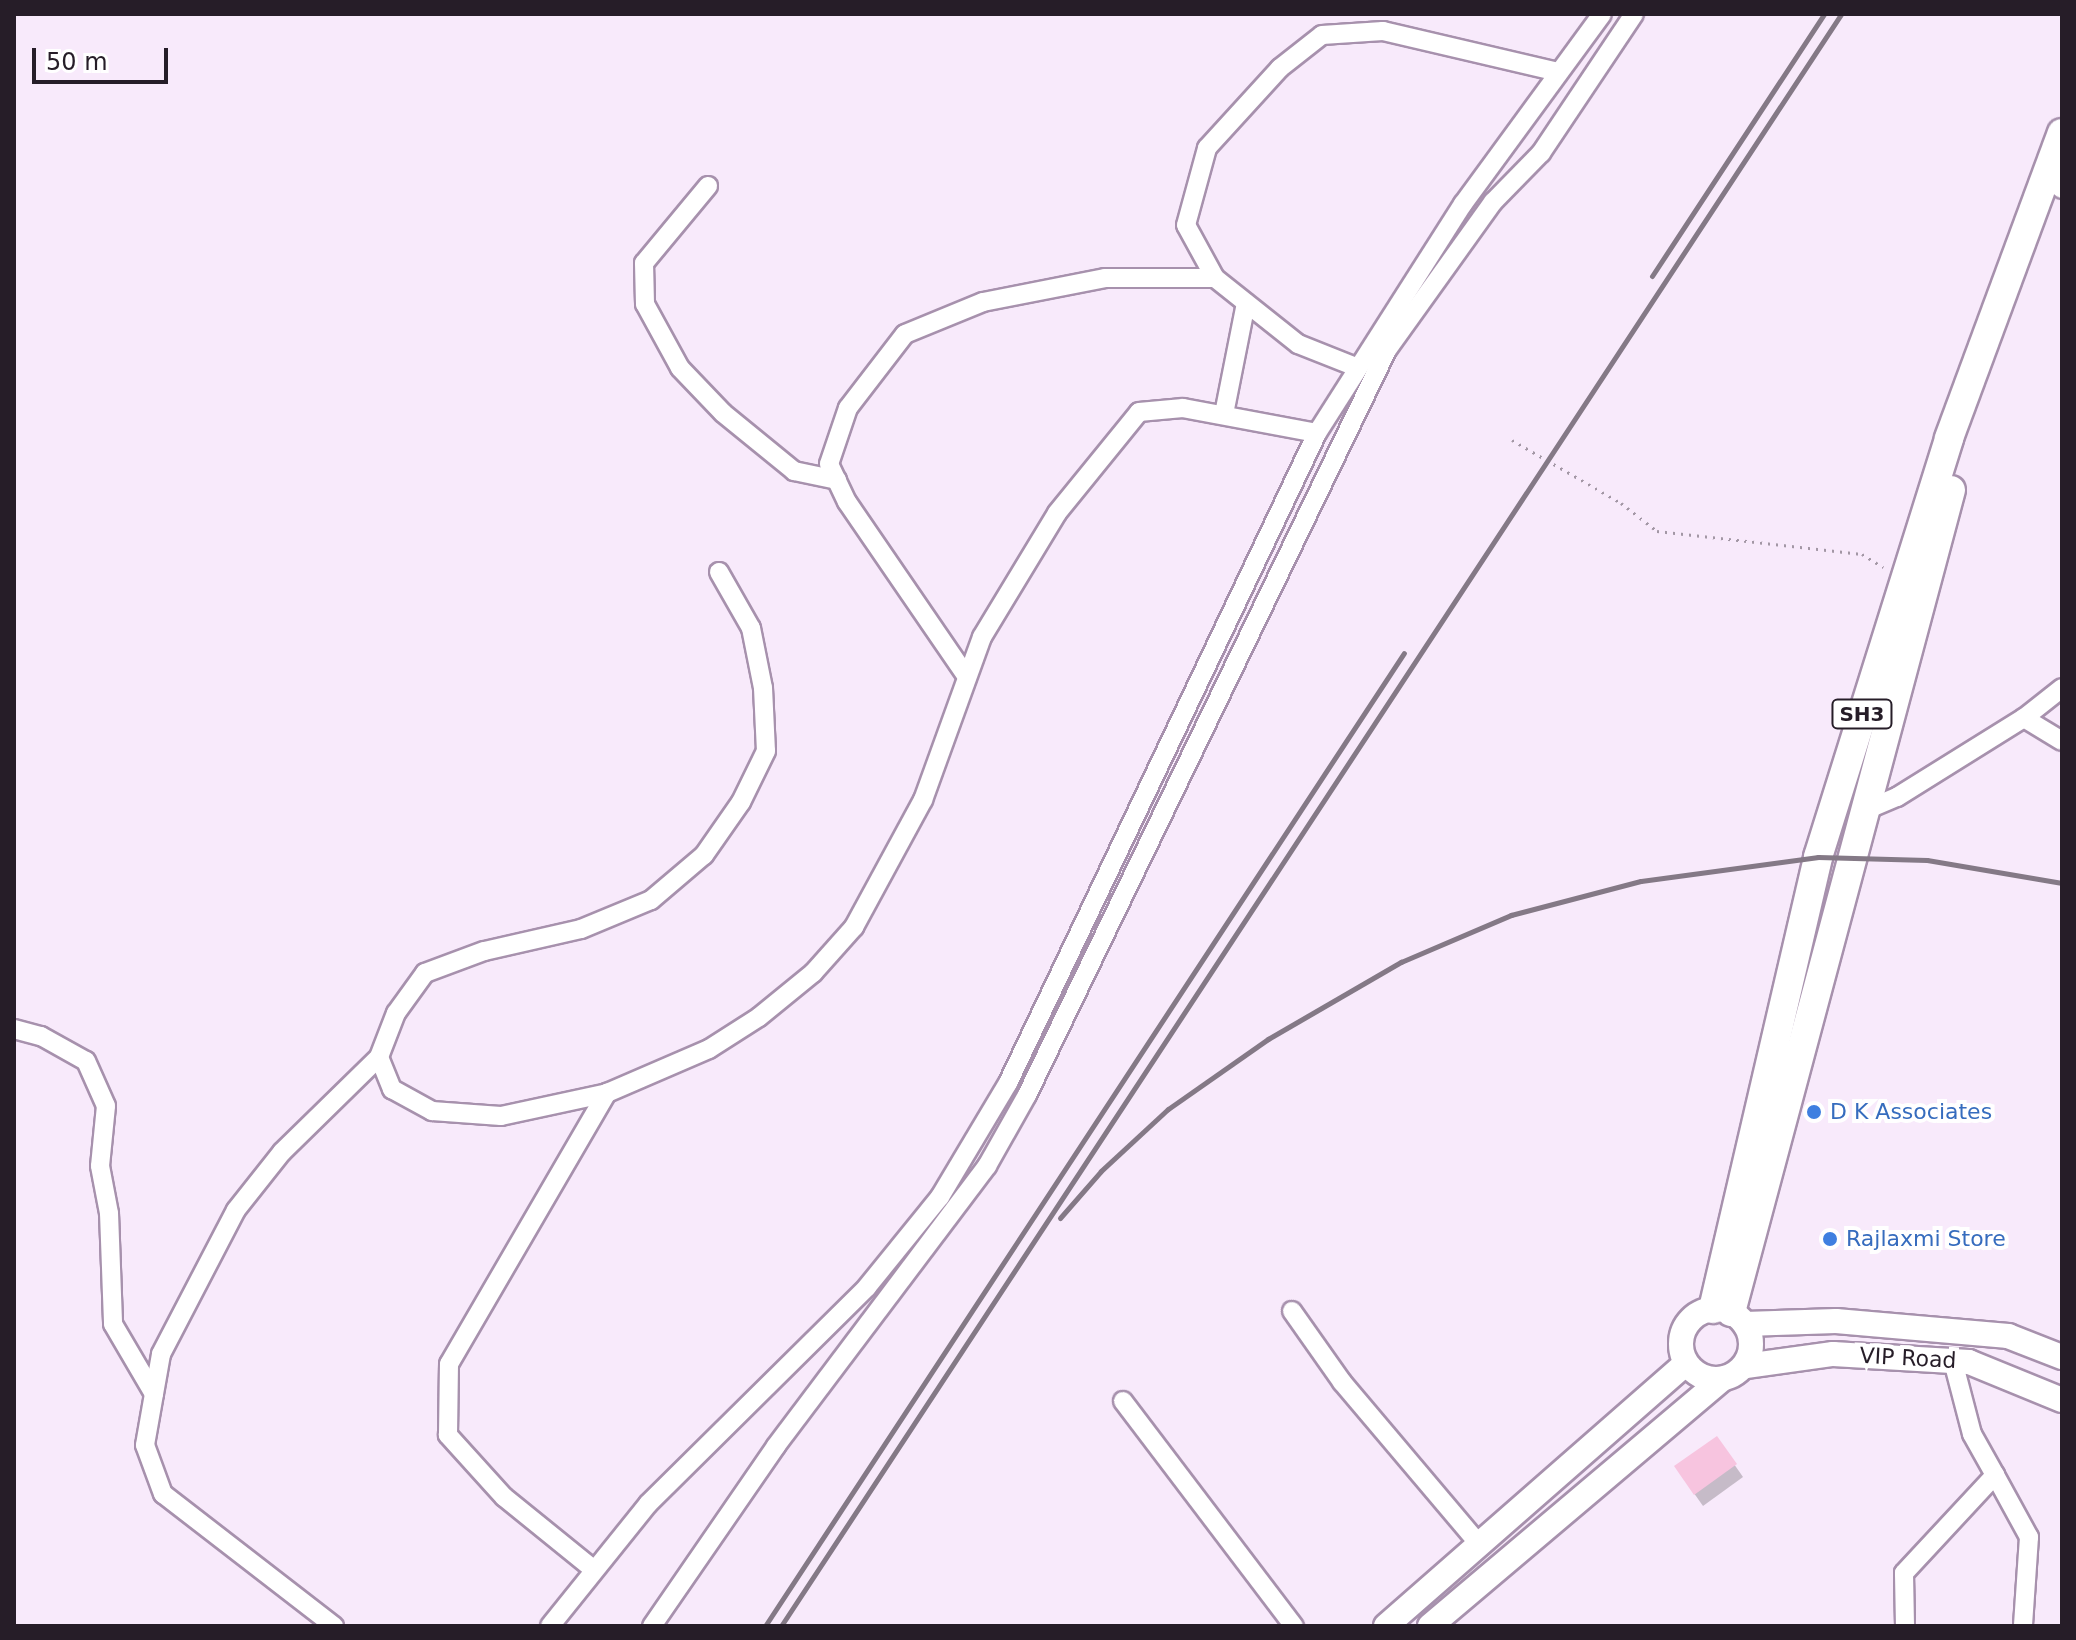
<!DOCTYPE html>
<html>
<head>
<meta charset="utf-8">
<style>
  body { margin:0 }
  #map { position:relative; width:2076px; height:1640px; overflow:hidden; background:#f8eafb; font-family:"DejaVu Sans",sans-serif }
  div>[style] { position:absolute }
  [style*='--x'] { left:calc(var(--x)*1px); top:calc(var(--y)*1px); width:calc(var(--w)*1px); rotate:calc(var(--a)*1deg) }
  .shadow>* { inset:0; background:#0003 }
  .building>* { inset:0; background:#f7c4df }
  .path>* { height:3px; margin-top:-1.5px; transform-origin:0; background:repeating-linear-gradient(90deg,#a397a5 0 2px,transparent 0 8px) }
  .roads { filter:drop-shadow(2px 0 #a791ad) drop-shadow(-2px 0 #a791ad) drop-shadow(0 2px #a791ad) drop-shadow(0 -2px #a791ad) }
  .street>* { height:18px; margin:-9px; padding:0 9px; transform-origin:9px; border-radius:9px; background:#fff }
  .secondary>* { height:24px; margin:-12px; padding:0 12px; transform-origin:12px; border-radius:12px; background:#fff }
  .secondary>.ring { margin:-12px; padding:0; box-sizing:content-box; background:none; border:24px solid #fff; border-radius:50% }
  .primary>* { height:28px; margin:-14px; padding:0 14px; transform-origin:14px; border-radius:14px; background:#fff }
  .rail>* { height:5px; margin:-2.5px; padding:0 2.5px; transform-origin:2.5px; border-radius:2.5px; background:#847986 }
  .dots>* { width:22px; height:22px; translate:-50% -50%; box-sizing:border-box; border:4px solid #fff; border-radius:50% }
  span { translate:-50% -50%; white-space:nowrap; text-align:center; line-height:1.15; -webkit-text-stroke:8px #fff; paint-order:stroke }
  .shield-label span { padding:2px 6px; background:#fff; border:2px solid; border-radius:6px; -webkit-text-stroke-width:0 }
  .shield-label { font-size:20px; color:#261d28; font-weight:700 }
  .shop-label { font-size:22px; color:#366cbe }
  .left { translate:0 -50%; text-align:left }
  .street-label { font-size:22px; color:#261d28 }
  .frame { position:absolute; inset:0; border:16px solid #261d28; pointer-events:none }
  .scale { position:absolute; left:32px; top:48px; width:136px; height:36px; box-sizing:border-box; border:4px solid #261d28; border-top:0; padding-left:10px; font-size:24px; line-height:28px; white-space:nowrap; color:#261d28; -webkit-text-stroke:6px #fff; paint-order:stroke }
</style>
</head>
<body>
<div id="map">
  <div class="shadow">
    <i style="clip-path:polygon(1716px 1438px,1743px 1477px,1703px 1506px,1684px 1479px)"></i>
  </div>
  <div class="building">
    <i style="clip-path:polygon(1717px 1436px,1737px 1464px,1694px 1495px,1674px 1466px)"></i>
  </div>
  <div class="path">
    <i style="--x:1512;--y:440;--w:126;--a:30"></i>
    <i style="--x:1621;--y:503;--w:46;--a:37.9"></i>
    <i style="--x:1657;--y:531;--w:206;--a:6.4"></i>
    <i style="--x:1862;--y:554;--w:25;--a:32"></i>
  </div>
  <div class="roads">
    <div class="street">
      <i style="--x:2055;--y:183;--w:9;--a:41"></i>
      <i style="--x:708;--y:186;--w:100;--a:129.7"></i>
      <i style="--x:644;--y:263;--w:41;--a:88.6"></i>
      <i style="--x:645;--y:304;--w:73;--a:61.3"></i>
      <i style="--x:680;--y:368;--w:62;--a:46.3"></i>
      <i style="--x:723;--y:413;--w:92;--a:39.2"></i>
      <i style="--x:794;--y:471;--w:44;--a:11.8"></i>
      <i style="--x:1356;--y:367;--w:62;--a:-158.4"></i>
      <i style="--x:1298;--y:344;--w:106;--a:-141.5"></i>
      <i style="--x:1215;--y:278;--w:60;--a:-118.7"></i>
      <i style="--x:1186;--y:225;--w:80;--a:-74.7"></i>
      <i style="--x:1207;--y:148;--w:108;--a:-47.6"></i>
      <i style="--x:1280;--y:68;--w:53;--a:-38.2"></i>
      <i style="--x:1322;--y:35;--w:61;--a:-3.8"></i>
      <i style="--x:1383;--y:31;--w:180;--a:13.2"></i>
      <i style="--x:1224;--y:414;--w:113;--a:-78.8"></i>
      <i style="--x:719;--y:572;--w:64;--a:60.3"></i>
      <i style="--x:751;--y:628;--w:61;--a:78.7"></i>
      <i style="--x:763;--y:688;--w:63;--a:87.3"></i>
      <i style="--x:766;--y:751;--w:57;--a:116.1"></i>
      <i style="--x:741;--y:802;--w:65;--a:124.9"></i>
      <i style="--x:704;--y:855;--w:70;--a:139.7"></i>
      <i style="--x:651;--y:900;--w:76;--a:157.5"></i>
      <i style="--x:581;--y:929;--w:99;--a:167.2"></i>
      <i style="--x:484;--y:951;--w:63;--a:159.6"></i>
      <i style="--x:425;--y:973;--w:49;--a:125.9"></i>
      <i style="--x:396;--y:1013;--w:47;--a:111.1"></i>
      <i style="--x:379;--y:1057;--w:35;--a:68"></i>
      <i style="--x:392;--y:1089;--w:46;--a:28.8"></i>
      <i style="--x:432;--y:1111;--w:69;--a:4.1"></i>
      <i style="--x:501;--y:1116;--w:108;--a:-12.2"></i>
      <i style="--x:607;--y:1093;--w:111;--a:-23.3"></i>
      <i style="--x:709;--y:1049;--w:59;--a:-32.6"></i>
      <i style="--x:759;--y:1017;--w:70;--a:-39.2"></i>
      <i style="--x:813;--y:973;--w:62;--a:-48.3"></i>
      <i style="--x:854;--y:927;--w:145;--a:-61.5"></i>
      <i style="--x:923;--y:800;--w:173;--a:-70.1"></i>
      <i style="--x:982;--y:637;--w:145;--a:-58.8"></i>
      <i style="--x:1057;--y:513;--w:130;--a:-50.9"></i>
      <i style="--x:1139;--y:412;--w:44;--a:-5.2"></i>
      <i style="--x:1183;--y:408;--w:136;--a:10.6"></i>
      <i style="--x:967;--y:677;--w:212;--a:-124.4"></i>
      <i style="--x:847;--y:502;--w:42;--a:-115.3"></i>
      <i style="--x:829;--y:464;--w:59;--a:-71.3"></i>
      <i style="--x:848;--y:408;--w:93;--a:-52.4"></i>
      <i style="--x:905;--y:334;--w:84;--a:-22.3"></i>
      <i style="--x:983;--y:302;--w:124;--a:-11.1"></i>
      <i style="--x:1105;--y:278;--w:110;--a:0"></i>
      <i style="--x:2024;--y:718;--w:44;--a:31.2"></i>
      <i style="--x:1866;--y:810;--w:34;--a:-23"></i>
      <i style="--x:1897;--y:797;--w:150;--a:-31.9"></i>
      <i style="--x:2024;--y:718;--w:48;--a:-38.3"></i>
      <i style="--x:14;--y:1029;--w:28;--a:15"></i>
      <i style="--x:41;--y:1036;--w:51;--a:29.1"></i>
      <i style="--x:86;--y:1061;--w:49;--a:66"></i>
      <i style="--x:106;--y:1106;--w:60;--a:95.7"></i>
      <i style="--x:100;--y:1166;--w:48;--a:79.2"></i>
      <i style="--x:109;--y:1213;--w:111;--a:87.9"></i>
      <i style="--x:113;--y:1324;--w:81;--a:59.6"></i>
      <i style="--x:1292;--y:1311;--w:87;--a:54.8"></i>
      <i style="--x:1342;--y:1382;--w:212;--a:49.8"></i>
      <i style="--x:1123;--y:1401;--w:283;--a:52.8"></i>
      <i style="--x:1995;--y:1475;--w:71;--a:61.3"></i>
      <i style="--x:2029;--y:1537;--w:89;--a:93.9"></i>
      <i style="--x:593;--y:1569;--w:114;--a:-141"></i>
      <i style="--x:504;--y:1497;--w:84;--a:-132.1"></i>
      <i style="--x:448;--y:1435;--w:71;--a:-89.2"></i>
      <i style="--x:449;--y:1364;--w:314;--a:-59.8"></i>
      <i style="--x:334;--y:1626;--w:216;--a:-142.3"></i>
      <i style="--x:163;--y:1494;--w:52;--a:-110.2"></i>
      <i style="--x:145;--y:1445;--w:92;--a:-80"></i>
      <i style="--x:161;--y:1354;--w:162;--a:-62.5"></i>
      <i style="--x:236;--y:1210;--w:74;--a:-51.6"></i>
      <i style="--x:282;--y:1152;--w:136;--a:-44.4"></i>
      <i style="--x:550;--y:1626;--w:156;--a:-51.2"></i>
      <i style="--x:648;--y:1504;--w:308;--a:-44.7"></i>
      <i style="--x:867;--y:1287;--w:116;--a:-51"></i>
      <i style="--x:940;--y:1197;--w:133;--a:-59.2"></i>
      <i style="--x:1008;--y:1083;--w:720;--a:-64.57"></i>
      <i style="--x:1317;--y:433;--w:272;--a:-57.5"></i>
      <i style="--x:1463;--y:204;--w:235;--a:-53.8"></i>
      <i style="--x:652;--y:1626;--w:219;--a:-55.4"></i>
      <i style="--x:776;--y:1446;--w:351;--a:-53"></i>
      <i style="--x:987;--y:1166;--w:81;--a:-60.6"></i>
      <i style="--x:1027;--y:1095;--w:827;--a:-64.21"></i>
      <i style="--x:1387;--y:350;--w:182;--a:-54.4"></i>
      <i style="--x:1493;--y:202;--w:69;--a:-45.6"></i>
      <i style="--x:1541;--y:153;--w:167;--a:-56.2"></i>
      <i style="--x:1905;--y:1626;--w:53;--a:-91.1"></i>
      <i style="--x:1904;--y:1573;--w:134;--a:-47.1"></i>
      <i style="--x:1995;--y:1475;--w:47;--a:-119.3"></i>
      <i style="--x:1972;--y:1434;--w:75;--a:-104.6"></i>
    </div>
    <div class="secondary">
      <i class="ring" style="left:1681px;top:1309px;width:46px;height:46px"></i>
      <i style="--x:1745;--y:1324;--w:91;--a:-1.9"></i>
      <i style="--x:1836;--y:1321;--w:173;--a:5"></i>
      <i style="--x:2008;--y:1336;--w:58;--a:21.3"></i>
      <i style="--x:1746;--y:1366;--w:88;--a:-7.9"></i>
      <i style="--x:1833;--y:1354;--w:136;--a:3.4"></i>
      <i style="--x:1969;--y:1362;--w:100;--a:22.2"></i>
      <i style="--x:1386;--y:1626;--w:398;--a:-41.2"></i>
      <i style="--x:1430;--y:1626;--w:384;--a:-40.2"></i>
    </div>
    <div class="primary">
      <i style="--x:1713;--y:1309;--w:464;--a:-76.9"></i>
      <i style="--x:1818;--y:857;--w:439;--a:-72.6"></i>
      <i style="--x:1949;--y:438;--w:325;--a:-69.7"></i>
      <i style="--x:1731;--y:1312;--w:851;--a:-75.02"></i>
    </div>
  </div>
  <div class="rail">
    <i style="--x:1652;--y:276;--w:313;--a:-56.7"></i>
    <i style="--x:1060;--y:1218;--w:62;--a:-48.9"></i>
    <i style="--x:1101;--y:1171;--w:91;--a:-42.8"></i>
    <i style="--x:1168;--y:1109;--w:122;--a:-35"></i>
    <i style="--x:1268;--y:1039;--w:154;--a:-30.1"></i>
    <i style="--x:1401;--y:962;--w:120;--a:-23.1"></i>
    <i style="--x:1511;--y:915;--w:134;--a:-14.7"></i>
    <i style="--x:1641;--y:881;--w:179;--a:-7.7"></i>
    <i style="--x:1818;--y:857;--w:109;--a:1.6"></i>
    <i style="--x:1927;--y:860;--w:137;--a:9.7"></i>
    <i style="--x:765;--y:1626;--w:1164;--a:-56.71"></i>
    <i style="--x:781;--y:1626;--w:1929;--a:-56.67"></i>
  </div>
  <div class="dots">
    <i style="left:1814px;top:1112px;background:#3f7fe0"></i>
    <i style="left:1830px;top:1239px;background:#3f7fe0"></i>
  </div>
  <div class="shield-label">
    <span style="left:1862px;top:714px">SH3</span>
  </div>
  <div class="shop-label">
    <span class="left" style="left:1830px;top:1112px">D K Associates</span>
    <span class="left" style="left:1846px;top:1239px">Rajlaxmi Store</span>
  </div>
  <div class="street-label">
    <span style="left:1908px;top:1358px;rotate:3deg">VIP Road</span>
  </div>
  <div class="frame"></div>
  <div class="scale">50 m</div>
</div>
</body>
</html>
